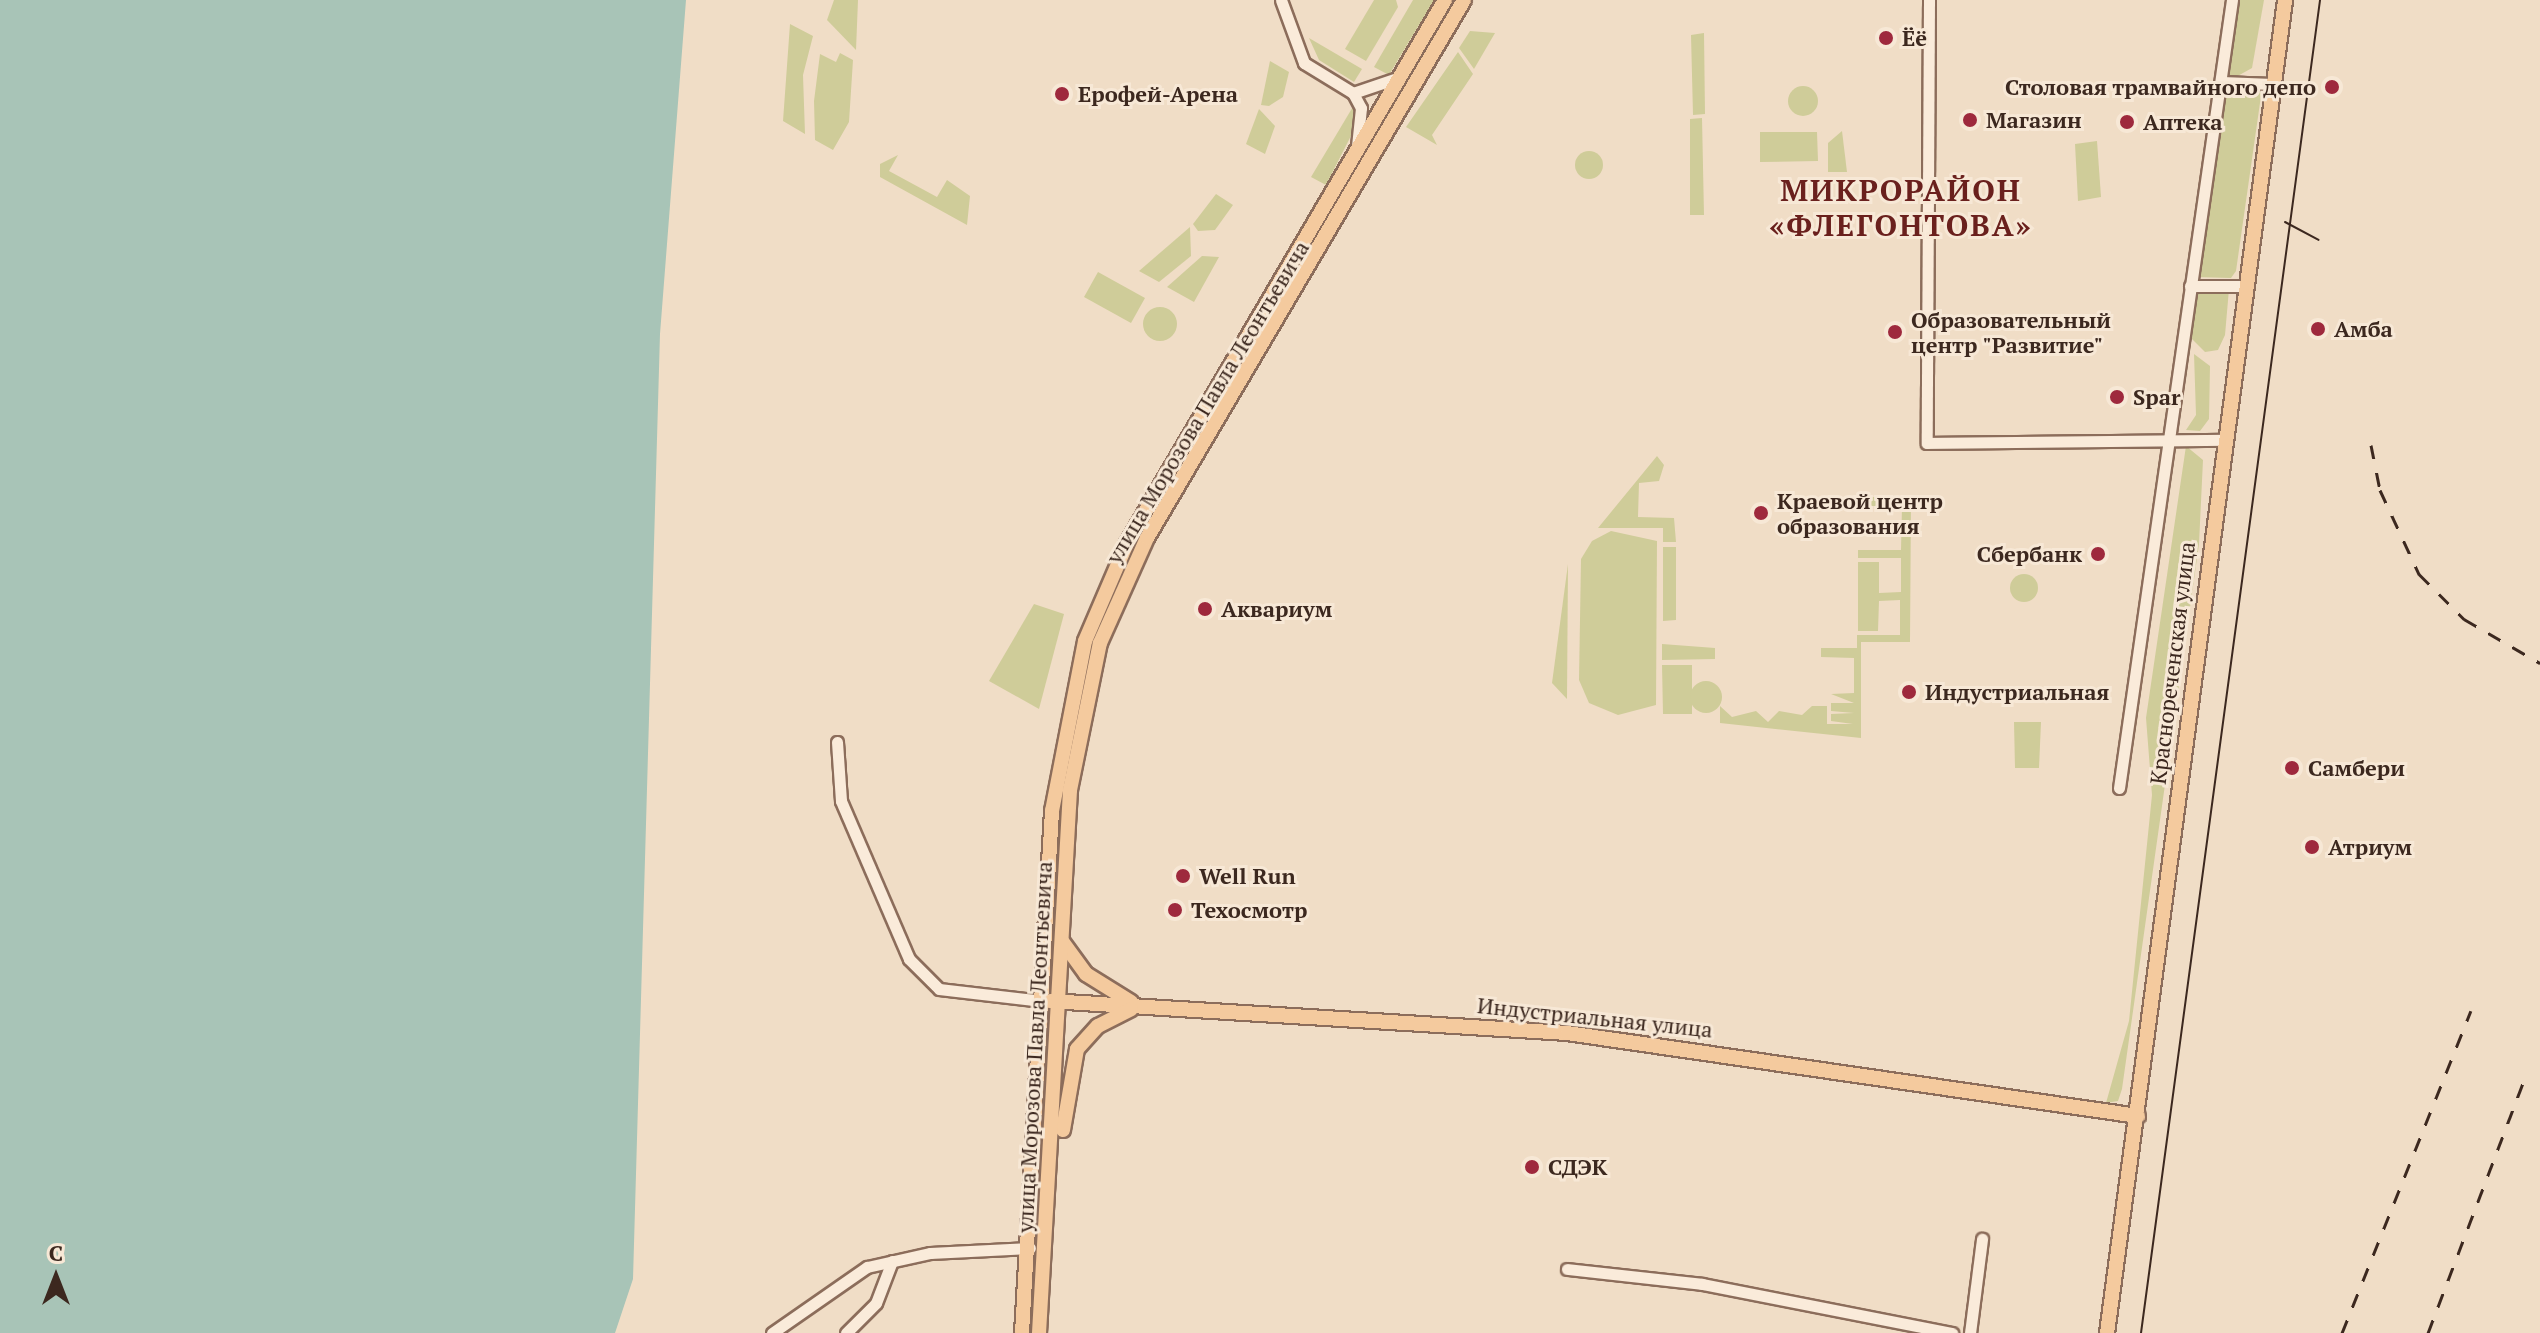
<!DOCTYPE html>
<html>
<head>
<meta charset="utf-8">
<style>
  body { margin:0 }
  #map { position:relative; width:2540px; height:1333px; overflow:hidden; background:#f0ddc6; font-family:"PT Serif",serif }
  div>[style] { position:absolute }
  [style*='--x'] { left:calc(var(--x)*1px); top:calc(var(--y)*1px); width:calc(var(--w)*1px); rotate:calc(var(--a)*1deg) }
  .green>* { inset:0; background:#cfcc99 }
  .round { border-radius:50% }
  .water>* { inset:0; background:#a8c4b7 }
  .roads { filter:drop-shadow(2px 0 #8c6d5b) drop-shadow(-2px 0 #8c6d5b) drop-shadow(0 2px #8c6d5b) drop-shadow(0 -2px #8c6d5b) }
  .minor>* { height:11px; margin:-5.5px; padding:0 5.5px; transform-origin:5.5px; border-radius:5.5px; background:#faebda }
  .major>* { height:14px; margin:-7px; padding:0 7px; transform-origin:7px; border-radius:7px; background:#f4ca9e }
  .tram>* { height:2px; margin:-1px; padding:0 1px; transform-origin:1px; border-radius:1px; background:#3c281f }
  .rail>* { height:3px; margin-top:-1.5px; transform-origin:0; background:repeating-linear-gradient(90deg,#3c281f 0 14px,transparent 0 28px) }
  .dots>* { width:22px; height:22px; translate:-50% -50%; box-sizing:border-box; border:4px solid #f7e8d6; border-radius:50% }
  span { translate:-50% -50%; white-space:nowrap; text-align:center; line-height:1.15; -webkit-text-stroke:6px #f7e8d6; paint-order:stroke }
  .poi-label { font-size:22px; color:#3c281f; font-weight:700 }
  .left { translate:0 -50%; text-align:left }
  .right { translate:-100% -50%; text-align:right }
  .street-label { font-size:22px; color:#3c281f }
  .district-label { font-size:30px; color:#6a201d; font-weight:700; letter-spacing:2px }
  .north { position:absolute; left:16px; top:1237px; width:80px; height:80px; -webkit-text-stroke:6px #f7e8d6; paint-order:stroke; rotate:0deg; font-size:22px; font-weight:700; line-height:32px; text-align:center; color:#3c281f }
  .north::after { content:''; display:block; margin:auto; width:28px; height:36px; background:#3c281f; clip-path:polygon(50% 0,100% 100%,50% 72%,0 100%) }
</style>
</head>
<body>
<div id="map">
  <div class="green">
    <i style="clip-path:polygon(834px 0,858px 0,856px 50px,827px 20px)"></i>
    <i style="clip-path:polygon(1374px 0,1396px 0,1398px 7px,1366px 61px,1345px 49px)"></i>
    <i style="clip-path:polygon(1413px 0,1434px 0,1389px 75px,1374px 67px)"></i>
    <i style="clip-path:polygon(2238px 0,2264px 0,2252px 68px,2234px 78px,2228px 77px)"></i>
    <i style="clip-path:polygon(790px 24px,813px 36px,803px 75px,805px 134px,783px 121px)"></i>
    <i style="clip-path:polygon(1470px 31px,1495px 33px,1474px 69px,1459px 48px)"></i>
    <i style="clip-path:polygon(1704px 33px,1705px 114px,1693px 115px,1691px 35px)"></i>
    <i style="clip-path:polygon(1309px 38px,1362px 69px,1354px 82px,1319px 60px)"></i>
    <i style="clip-path:polygon(1458px 52px,1473px 74px,1432px 135px,1437px 145px,1406px 127px)"></i>
    <i style="clip-path:polygon(840px 53px,853px 60px,849px 122px,833px 150px,815px 140px,814px 101px,820px 54px,836px 62px)"></i>
    <i style="clip-path:polygon(1270px 61px,1289px 72px,1283px 97px,1269px 106px,1261px 105px)"></i>
    <i class="round" style="left:1788px;top:86px;width:30px;height:30px"></i>
    <i style="clip-path:polygon(2226px 88px,2262px 89px,2236px 271px,2231px 278px,2195px 277px)"></i>
    <i style="clip-path:polygon(1354px 105px,1356px 126px,1326px 185px,1311px 177px)"></i>
    <i style="clip-path:polygon(1259px 109px,1275px 126px,1265px 154px,1246px 144px)"></i>
    <i style="clip-path:polygon(1702px 118px,1704px 215px,1690px 215px,1690px 119px)"></i>
    <i style="clip-path:polygon(1842px 131px,1847px 172px,1828px 172px,1828px 143px)"></i>
    <i style="clip-path:polygon(1817px 132px,1818px 161px,1760px 162px,1760px 132px)"></i>
    <i style="clip-path:polygon(2097px 141px,2101px 197px,2078px 201px,2075px 144px)"></i>
    <i class="round" style="left:1575px;top:151px;width:28px;height:28px"></i>
    <i style="clip-path:polygon(898px 155px,889px 171px,937px 197px,947px 180px,970px 196px,967px 225px,880px 177px,880px 164px)"></i>
    <i style="clip-path:polygon(1216px 194px,1233px 205px,1215px 230px,1198px 231px,1193px 224px)"></i>
    <i style="clip-path:polygon(1190px 227px,1191px 256px,1159px 282px,1139px 271px)"></i>
    <i style="clip-path:polygon(1202px 256px,1219px 257px,1194px 302px,1167px 287px)"></i>
    <i style="clip-path:polygon(1098px 272px,1145px 298px,1131px 323px,1084px 297px)"></i>
    <i style="clip-path:polygon(2229px 289px,2225px 335px,2218px 350px,2205px 352px,2188px 335px,2192px 291px)"></i>
    <i class="round" style="left:1143px;top:307px;width:34px;height:34px"></i>
    <i style="clip-path:polygon(2194px 354px,2210px 366px,2209px 419px,2200px 431px,2186px 430px,2196px 415px)"></i>
    <i style="clip-path:polygon(2186px 446px,2203px 460px,2199px 544px,2122px 1089px,2118px 1101px,2106px 1103px,2129px 1021px,2152px 795px,2146px 718px)"></i>
    <i style="clip-path:polygon(1657px 456px,1664px 465px,1659px 481px,1639px 483px,1638px 517px,1674px 518px,1676px 542px,1663px 542px,1663px 528px,1598px 528px)"></i>
    <i style="clip-path:polygon(1859px 497px,1911px 497px,1910px 642px,1861px 642px,1861px 738px,1720px 723px,1720px 706px,1732px 717px,1756px 711px,1768px 722px,1779px 711px,1802px 715px,1812px 706px,1827px 706px,1827px 724px,1853px 724px,1831px 721px,1831px 714px,1854px 713px,1831px 711px,1831px 703px,1854px 703px,1831px 694px,1854px 693px,1854px 658px,1821px 657px,1821px 648px,1857px 648px,1857px 635px,1900px 635px,1900px 600px,1879px 601px,1878px 631px,1858px 631px,1858px 562px,1879px 562px,1879px 593px,1901px 592px,1901px 558px,1858px 558px,1858px 550px,1901px 550px,1902px 506px,1859px 506px)"></i>
    <i style="clip-path:polygon(1611px 531px,1657px 541px,1656px 705px,1618px 715px,1589px 703px,1579px 680px,1581px 559px,1592px 541px)"></i>
    <i style="clip-path:polygon(1663px 547px,1676px 547px,1676px 620px,1663px 621px)"></i>
    <i style="clip-path:polygon(1568px 564px,1567px 699px,1552px 683px)"></i>
    <i class="round" style="left:2010px;top:574px;width:28px;height:28px"></i>
    <i style="clip-path:polygon(1034px 604px,1064px 614px,1039px 709px,989px 681px)"></i>
    <i style="clip-path:polygon(1662px 644px,1715px 648px,1715px 659px,1662px 660px)"></i>
    <i style="clip-path:polygon(1662px 665px,1692px 665px,1692px 714px,1663px 714px)"></i>
    <i class="round" style="left:1690px;top:681px;width:32px;height:32px"></i>
    <i style="clip-path:polygon(2014px 722px,2041px 722px,2039px 768px,2015px 768px)"></i>
  </div>
  <div class="water">
    <i style="clip-path:polygon(0 0,686px 0,660px 334px,633px 1279px,615px 1333px,0 1333px)"></i>
  </div>
  <div class="roads">
    <div class="minor">
      <i style="--x:1281;--y:0;--w:67;--a:69.9"></i>
      <i style="--x:1304;--y:63;--w:57;--a:31.5"></i>
      <i style="--x:1353;--y:93;--w:17;--a:62"></i>
      <i style="--x:1361;--y:108;--w:37;--a:96"></i>
      <i style="--x:1929;--y:0;--w:443;--a:90.3"></i>
      <i style="--x:1927;--y:443;--w:296;--a:-0.6"></i>
      <i style="--x:2221;--y:82;--w:52;--a:2.2"></i>
      <i style="--x:1353;--y:93;--w:46;--a:-18.8"></i>
      <i style="--x:2190;--y:286;--w:55;--a:0"></i>
      <i style="--x:837;--y:742;--w:59;--a:86.1"></i>
      <i style="--x:841;--y:801;--w:172;--a:66.7"></i>
      <i style="--x:909;--y:959;--w:42;--a:45"></i>
      <i style="--x:939;--y:989;--w:104;--a:6.6"></i>
      <i style="--x:2119;--y:788;--w:796;--a:-81.84"></i>
      <i style="--x:1567;--y:1269;--w:136;--a:6.3"></i>
      <i style="--x:1702;--y:1284;--w:255;--a:11.1"></i>
      <i style="--x:772;--y:1333;--w:116;--a:-34.8"></i>
      <i style="--x:867;--y:1267;--w:65;--a:-12.5"></i>
      <i style="--x:930;--y:1253;--w:100;--a:-2.9"></i>
      <i style="--x:846;--y:1333;--w:42;--a:-45"></i>
      <i style="--x:876;--y:1303;--w:45;--a:-69.1"></i>
      <i style="--x:1970;--y:1333;--w:95;--a:-82.7"></i>
    </div>
    <div class="major">
      <i style="--x:1062;--y:941;--w:41;--a:54"></i>
      <i style="--x:1086;--y:974;--w:53;--a:31.9"></i>
      <i style="--x:1050;--y:1001;--w:518;--a:3.54"></i>
      <i style="--x:1567;--y:1033;--w:577;--a:8.27"></i>
      <i style="--x:1063;--y:1130;--w:82;--a:-80.2"></i>
      <i style="--x:1077;--y:1049;--w:31;--a:-48"></i>
      <i style="--x:1098;--y:1026;--w:37;--a:-27"></i>
      <i style="--x:1022;--y:1333;--w:523;--a:-86.71"></i>
      <i style="--x:1052;--y:811;--w:173;--a:-79"></i>
      <i style="--x:1085;--y:641;--w:107;--a:-66.8"></i>
      <i style="--x:1127;--y:543;--w:629;--a:-59.65"></i>
      <i style="--x:1039;--y:1333;--w:544;--a:-86.73"></i>
      <i style="--x:1070;--y:790;--w:150;--a:-78.5"></i>
      <i style="--x:1100;--y:643;--w:115;--a:-65.9"></i>
      <i style="--x:1147;--y:538;--w:624;--a:-59.49"></i>
      <i style="--x:2107;--y:1333;--w:1345;--a:-82.39"></i>
    </div>
  </div>
  <div class="tram">
    <i style="--x:2285;--y:222;--w:38;--a:28"></i>
    <i style="--x:2141;--y:1333;--w:1345;--a:-82.35"></i>
  </div>
  <div class="rail">
    <i style="--x:2371;--y:445;--w:46;--a:78.7"></i>
    <i style="--x:2380;--y:490;--w:93;--a:65.1"></i>
    <i style="--x:2419;--y:574;--w:64;--a:45"></i>
    <i style="--x:2464;--y:619;--w:88;--a:30.1"></i>
    <i style="--x:2342;--y:1333;--w:347;--a:-68.2"></i>
    <i style="--x:2428;--y:1333;--w:279;--a:-69.2"></i>
  </div>
  <div class="dots">
    <i style="left:1886px;top:38px;background:#9e293d"></i>
    <i style="left:2332px;top:87px;background:#9e293d"></i>
    <i style="left:1062px;top:94px;background:#9e293d"></i>
    <i style="left:1970px;top:120px;background:#9e293d"></i>
    <i style="left:2127px;top:122px;background:#9e293d"></i>
    <i style="left:2318px;top:329px;background:#9e293d"></i>
    <i style="left:1895px;top:332px;background:#9e293d"></i>
    <i style="left:2117px;top:397px;background:#9e293d"></i>
    <i style="left:1761px;top:513px;background:#9e293d"></i>
    <i style="left:2098px;top:554px;background:#9e293d"></i>
    <i style="left:1205px;top:609px;background:#9e293d"></i>
    <i style="left:1909px;top:692px;background:#9e293d"></i>
    <i style="left:2292px;top:768px;background:#9e293d"></i>
    <i style="left:2312px;top:847px;background:#9e293d"></i>
    <i style="left:1183px;top:876px;background:#9e293d"></i>
    <i style="left:1175px;top:910px;background:#9e293d"></i>
    <i style="left:1532px;top:1167px;background:#9e293d"></i>
  </div>
  <div class="poi-label">
    <span class="left" style="left:1902px;top:38px">Ёё</span>
    <span class="right" style="left:2316px;top:87px">Столовая трамвайного депо</span>
    <span class="left" style="left:1078px;top:94px">Ерофей-Арена</span>
    <span class="left" style="left:1986px;top:120px">Магазин</span>
    <span class="left" style="left:2143px;top:122px">Аптека</span>
    <span class="left" style="left:1911px;top:332px">Образовательный<br>центр "Развитие"</span>
    <span class="left" style="left:2334px;top:329px">Амба</span>
    <span class="left" style="left:2133px;top:397px">Spar</span>
    <span class="left" style="left:1777px;top:513px">Краевой центр<br>образования</span>
    <span class="right" style="left:2082px;top:554px">Сбербанк</span>
    <span class="left" style="left:1221px;top:609px">Аквариум</span>
    <span class="left" style="left:1925px;top:692px">Индустриальная</span>
    <span class="left" style="left:2308px;top:768px">Самбери</span>
    <span class="left" style="left:2328px;top:847px">Атриум</span>
    <span class="left" style="left:1199px;top:876px">Well Run</span>
    <span class="left" style="left:1191px;top:910px">Техосмотр</span>
    <span class="left" style="left:1548px;top:1167px">СДЭК</span>
  </div>
  <div class="street-label">
    <span style="left:1207px;top:402px;rotate:-59deg">улица Морозова Павла Леонтьевича</span>
    <span style="left:2172px;top:663px;rotate:-83deg">Краснореченская улица</span>
    <span style="left:1595px;top:1017px;rotate:6deg">Индустриальная улица</span>
    <span style="left:1034px;top:1047px;rotate:-87deg">улица Морозова Павла Леонтьевича</span>
  </div>
  <div class="district-label">
    <span style="left:1901px;top:207px">МИКРОРАЙОН<br>«ФЛЕГОНТОВА»</span>
  </div>
  <div class="north">С</div>
</div>
</body>
</html>
